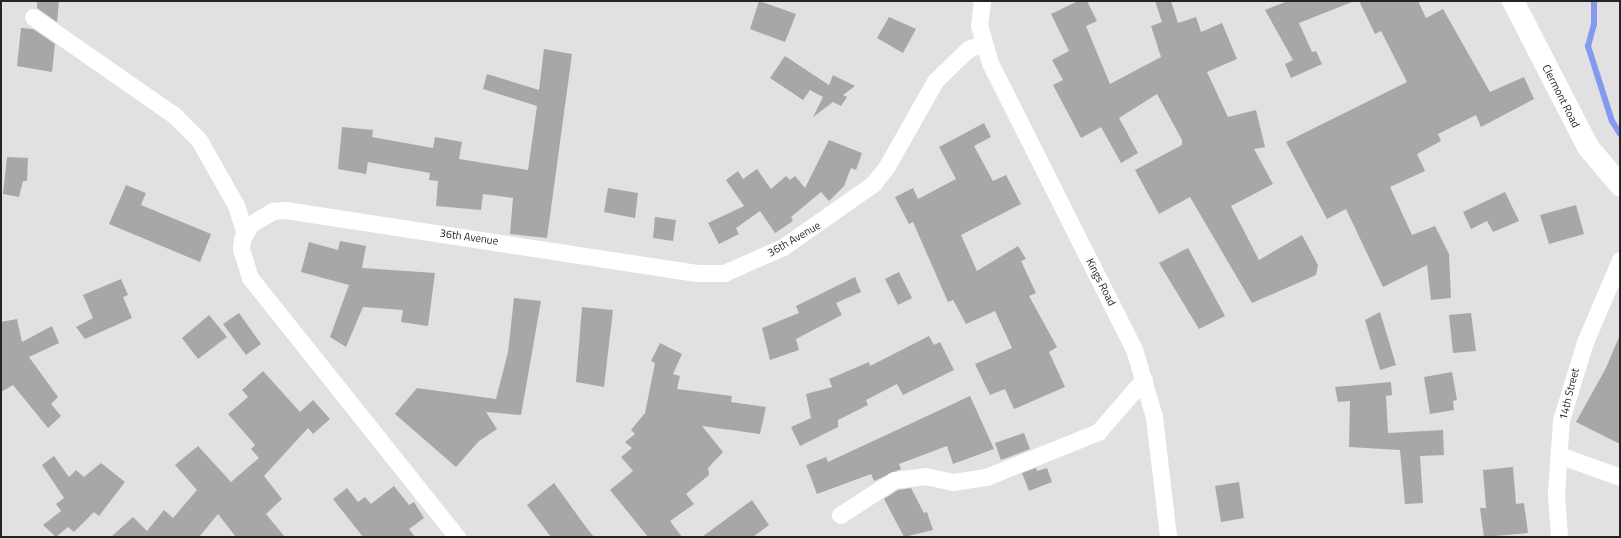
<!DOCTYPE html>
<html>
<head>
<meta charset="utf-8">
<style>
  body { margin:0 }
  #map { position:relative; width:1621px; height:538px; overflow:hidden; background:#e3e0e3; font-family:"Titillium Web",sans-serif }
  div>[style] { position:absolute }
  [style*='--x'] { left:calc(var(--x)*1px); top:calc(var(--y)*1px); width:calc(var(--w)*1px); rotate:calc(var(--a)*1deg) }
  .stream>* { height:6px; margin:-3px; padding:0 3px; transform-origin:3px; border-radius:3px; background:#849aee }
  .building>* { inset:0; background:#a9a6a8 }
  .street>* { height:17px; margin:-8.5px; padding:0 8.5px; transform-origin:8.5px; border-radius:8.5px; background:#fff }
  .secondary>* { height:22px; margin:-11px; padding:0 11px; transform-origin:11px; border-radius:11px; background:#fff }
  span { translate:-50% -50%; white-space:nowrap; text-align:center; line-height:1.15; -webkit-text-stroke:3px #fff; paint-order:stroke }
  .street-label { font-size:11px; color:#252425 }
  .frame { position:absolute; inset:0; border:2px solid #252425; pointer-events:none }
</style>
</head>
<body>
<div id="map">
  <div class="stream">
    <i style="--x:1594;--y:1;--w:23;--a:90"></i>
    <i style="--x:1594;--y:24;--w:23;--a:105"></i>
    <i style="--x:1588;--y:46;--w:79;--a:72.3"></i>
    <i style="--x:1612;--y:121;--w:15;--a:58"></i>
  </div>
  <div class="building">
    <i style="clip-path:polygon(37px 1px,59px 1px,57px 22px,37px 8px)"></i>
    <i style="clip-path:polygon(759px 1px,796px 14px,785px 42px,750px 29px)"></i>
    <i style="clip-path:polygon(1078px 1px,1087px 1px,1097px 21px,1086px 26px,1110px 84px,1161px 57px,1151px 26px,1162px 22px,1155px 1px,1171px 1px,1178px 23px,1196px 17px,1201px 32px,1222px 23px,1237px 59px,1207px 72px,1228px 117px,1256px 110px,1265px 147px,1254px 149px,1273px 184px,1231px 206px,1259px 260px,1302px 235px,1318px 265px,1316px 275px,1252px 303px,1190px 197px,1159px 214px,1135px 170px,1182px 145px,1182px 140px,1157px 94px,1119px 118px,1138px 153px,1121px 163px,1101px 127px,1081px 138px,1053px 85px,1063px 80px,1052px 60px,1069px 51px,1051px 14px)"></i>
    <i style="clip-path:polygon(1288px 1px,1352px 2px,1299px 23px,1312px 52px,1316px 51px,1322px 64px,1291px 78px,1285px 64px,1293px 60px,1265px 10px)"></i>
    <i style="clip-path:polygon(1359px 1px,1418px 1px,1426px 18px,1443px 9px,1490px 92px,1524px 77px,1534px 99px,1481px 127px,1476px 115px,1438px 134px,1441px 141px,1417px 154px,1425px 171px,1390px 187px,1412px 235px,1435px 226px,1449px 254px,1451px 298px,1431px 300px,1427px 265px,1383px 287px,1346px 209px,1327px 219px,1286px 142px,1407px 82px,1381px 31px,1375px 34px)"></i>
    <i style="clip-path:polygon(889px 17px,916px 29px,903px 53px,877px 38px)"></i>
    <i style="clip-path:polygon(21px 28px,33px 29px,55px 44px,52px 72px,17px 66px)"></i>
    <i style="clip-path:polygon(544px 49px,572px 54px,547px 238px,510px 234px,513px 198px,483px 194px,481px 210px,436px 206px,438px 181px,429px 180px,430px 173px,368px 162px,366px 174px,338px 169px,342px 127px,373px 130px,372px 137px,433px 148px,435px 137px,462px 142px,459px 159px,528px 170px,537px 106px,483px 89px,487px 74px,539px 90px)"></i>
    <i style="clip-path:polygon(785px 56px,829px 85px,833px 75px,855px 86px,843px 95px,847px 97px,841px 106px,833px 102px,813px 117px,823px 97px,810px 90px,803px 100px,770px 78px)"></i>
    <i style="clip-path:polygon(984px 123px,991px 137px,974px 146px,993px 181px,1006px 175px,1021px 204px,961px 235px,977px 271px,1018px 246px,1026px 259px,1021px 261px,1036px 293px,1029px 296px,1057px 347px,1049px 352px,1065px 387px,1014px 409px,1005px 389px,990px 395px,975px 364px,1012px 348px,995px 311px,966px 324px,953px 300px,948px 302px,913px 222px,909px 224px,895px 197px,913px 188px,918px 199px,956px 179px,939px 147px)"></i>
    <i style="clip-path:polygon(829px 140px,862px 153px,856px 170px,851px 168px,844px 186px,829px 201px,821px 192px,791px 217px,793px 221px,775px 233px,760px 211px,736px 228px,739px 234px,719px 244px,708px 223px,744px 206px,726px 180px,738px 171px,743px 179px,757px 169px,771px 189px,786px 176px,790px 180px,795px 176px,805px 188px)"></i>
    <i style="clip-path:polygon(7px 157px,28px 158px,27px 181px,23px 181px,19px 197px,3px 194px)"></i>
    <i style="clip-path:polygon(126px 185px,146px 193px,141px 205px,211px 234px,200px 262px,109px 224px)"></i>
    <i style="clip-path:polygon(608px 188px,638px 193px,635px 218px,604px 212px)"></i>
    <i style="clip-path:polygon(1505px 192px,1519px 221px,1493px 232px,1487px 221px,1471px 229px,1463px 212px)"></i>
    <i style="clip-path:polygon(1576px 205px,1584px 234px,1549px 244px,1540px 215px)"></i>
    <i style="clip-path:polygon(655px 217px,676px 220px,673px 241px,653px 238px)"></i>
    <i style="clip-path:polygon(340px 241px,366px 246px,362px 268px,435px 273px,428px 326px,401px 322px,403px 310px,363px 307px,346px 347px,330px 337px,349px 285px,301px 272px,309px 242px,338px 250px)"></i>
    <i style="clip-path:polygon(1188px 248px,1225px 316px,1199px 329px,1159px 263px)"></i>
    <i style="clip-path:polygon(899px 272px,912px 298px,898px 305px,885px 279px)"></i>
    <i style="clip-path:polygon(855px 277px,861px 292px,836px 303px,842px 315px,796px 339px,799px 350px,770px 360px,762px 328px,799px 313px,796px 306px)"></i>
    <i style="clip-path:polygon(121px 279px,128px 295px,123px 297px,132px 318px,85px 339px,76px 327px,93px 318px,83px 295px)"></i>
    <i style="clip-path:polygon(514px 298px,541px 301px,521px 415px,486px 412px,497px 429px,479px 441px,456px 467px,395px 414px,417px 388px,496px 399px,508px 352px)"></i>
    <i style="clip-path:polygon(582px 307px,613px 310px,604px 387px,576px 382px)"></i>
    <i style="clip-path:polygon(1380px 312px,1396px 365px,1380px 370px,1365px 320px)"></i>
    <i style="clip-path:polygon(239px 313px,261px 344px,246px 355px,223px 324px)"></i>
    <i style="clip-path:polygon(1471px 313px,1476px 351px,1453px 353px,1449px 315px)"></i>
    <i style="clip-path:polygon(209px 315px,227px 337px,198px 359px,182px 338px)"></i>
    <i style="clip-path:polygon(17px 319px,22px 342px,52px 326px,59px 343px,29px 357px,58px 397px,51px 404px,61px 416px,48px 428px,13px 385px,1px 392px,1px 322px)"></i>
    <i style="clip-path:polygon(929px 336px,934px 345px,940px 342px,954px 370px,903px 395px,897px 384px,866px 400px,868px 405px,838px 420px,838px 427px,800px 446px,791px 427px,811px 418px,806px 394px,832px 387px,829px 379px,869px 362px,870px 366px)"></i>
    <i style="clip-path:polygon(1619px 337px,1620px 337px,1620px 444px,1576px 422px,1606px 368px)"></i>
    <i style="clip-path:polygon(660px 343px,682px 354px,673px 374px,680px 376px,677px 389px,732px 396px,731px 402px,766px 407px,760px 434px,702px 426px,723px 452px,708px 468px,709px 475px,686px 494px,694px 504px,670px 521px,682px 537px,648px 537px,610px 490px,633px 471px,621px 457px,632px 448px,625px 442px,635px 434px,631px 430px,645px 413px,655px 363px,651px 361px)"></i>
    <i style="clip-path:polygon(263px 371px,300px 412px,313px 400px,330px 419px,313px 434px,308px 428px,264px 476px,282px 499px,266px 514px,285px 537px,236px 537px,218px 514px,199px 537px,111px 537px,133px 517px,147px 531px,164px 510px,173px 518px,197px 490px,175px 465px,198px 446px,231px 482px,259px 458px,251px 449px,255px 445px,228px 414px,248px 397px,242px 390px)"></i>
    <i style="clip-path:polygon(1452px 372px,1457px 400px,1453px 401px,1454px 410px,1430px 414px,1424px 377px)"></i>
    <i style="clip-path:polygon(1391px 382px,1392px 395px,1386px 396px,1388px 433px,1443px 430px,1444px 455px,1420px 456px,1423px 503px,1405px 504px,1400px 450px,1349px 447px,1350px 401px,1338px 402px,1335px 387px)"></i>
    <i style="clip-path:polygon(970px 396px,994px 449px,953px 464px,947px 446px,899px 464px,901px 469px,874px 481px,871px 474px,817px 494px,806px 465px,826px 457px,828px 462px)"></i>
    <i style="clip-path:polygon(1024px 433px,1030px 449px,1001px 460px,995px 443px)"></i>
    <i style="clip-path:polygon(54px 456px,69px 477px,76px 470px,84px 477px,101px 463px,125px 482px,99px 516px,94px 512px,74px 532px,68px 527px,56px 537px,43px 525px,61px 511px,56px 504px,64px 498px,42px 465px)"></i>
    <i style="clip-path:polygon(1513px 467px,1516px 504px,1524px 503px,1528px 533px,1484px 537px,1480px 508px,1486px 508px,1483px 470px)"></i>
    <i style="clip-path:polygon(1036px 468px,1037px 471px,1047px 468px,1052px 482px,1029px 491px,1022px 473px)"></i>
    <i style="clip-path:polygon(1239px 482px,1244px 518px,1221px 522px,1215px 486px)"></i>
    <i style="clip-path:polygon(554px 483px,586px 527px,594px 537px,551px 537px,527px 505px)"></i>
    <i style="clip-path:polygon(394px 486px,409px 505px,414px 502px,424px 518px,409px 529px,415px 537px,363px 537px,333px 499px,347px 488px,358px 502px,365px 497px,371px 504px)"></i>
    <i style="clip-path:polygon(911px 488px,924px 513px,927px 512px,933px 530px,904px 537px,884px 499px,898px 490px)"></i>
    <i style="clip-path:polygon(752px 500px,769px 525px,753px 537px,702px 537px)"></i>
  </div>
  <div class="street">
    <i style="--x:982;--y:1;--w:24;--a:97"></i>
    <i style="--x:979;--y:25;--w:40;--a:74"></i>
    <i style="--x:990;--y:63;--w:320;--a:63.3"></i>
    <i style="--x:1134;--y:349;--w:71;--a:73.6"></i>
    <i style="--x:1154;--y:417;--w:121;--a:83.3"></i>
    <i style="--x:33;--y:17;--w:172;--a:34.8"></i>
    <i style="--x:174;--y:115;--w:35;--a:45"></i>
    <i style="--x:199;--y:140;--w:75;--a:60.4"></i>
    <i style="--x:236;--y:205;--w:30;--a:73"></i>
    <i style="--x:1559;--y:455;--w:65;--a:19.8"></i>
    <i style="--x:840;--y:515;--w:64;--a:-32.9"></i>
    <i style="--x:894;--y:480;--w:31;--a:-7"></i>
    <i style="--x:925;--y:476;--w:29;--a:12"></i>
    <i style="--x:953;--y:482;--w:33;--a:-9"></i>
    <i style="--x:986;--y:477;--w:121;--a:-21.9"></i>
    <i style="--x:1098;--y:432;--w:70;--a:-49"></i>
    <i style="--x:457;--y:537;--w:332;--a:-128.6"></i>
    <i style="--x:250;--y:278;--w:30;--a:-107"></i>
    <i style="--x:241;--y:249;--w:10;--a:-84"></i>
    <i style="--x:242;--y:239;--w:17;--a:-59"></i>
    <i style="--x:251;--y:224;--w:26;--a:-31"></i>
    <i style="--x:273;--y:211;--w:12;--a:-5"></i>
    <i style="--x:285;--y:210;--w:418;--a:8.7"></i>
    <i style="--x:698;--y:273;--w:26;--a:0"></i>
    <i style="--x:724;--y:273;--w:64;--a:-23.8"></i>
    <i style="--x:783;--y:247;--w:110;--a:-35"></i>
    <i style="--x:873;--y:184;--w:23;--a:-52"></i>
    <i style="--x:887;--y:166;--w:98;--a:-60.5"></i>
    <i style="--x:935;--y:81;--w:46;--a:-44.1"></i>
    <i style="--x:968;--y:49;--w:15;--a:-20"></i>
    <i style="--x:1559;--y:537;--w:44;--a:-93.9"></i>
    <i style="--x:1556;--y:493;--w:73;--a:-86.1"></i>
    <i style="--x:1561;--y:420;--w:82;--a:-72.9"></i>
    <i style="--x:1585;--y:342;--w:89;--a:-66.9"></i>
  </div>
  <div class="secondary">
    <i style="--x:1513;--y:1;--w:164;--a:62.8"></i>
    <i style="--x:1588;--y:147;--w:50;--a:49.9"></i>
  </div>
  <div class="street-label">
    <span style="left:1561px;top:96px;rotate:63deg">Clermont Road</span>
    <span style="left:469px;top:237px;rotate:8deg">36th Avenue</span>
    <span style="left:794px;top:239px;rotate:-30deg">36th Avenue</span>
    <span style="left:1101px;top:282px;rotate:63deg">Kings Road</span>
    <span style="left:1569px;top:394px;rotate:-76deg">14th Street</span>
  </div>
  <div class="frame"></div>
</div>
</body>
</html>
